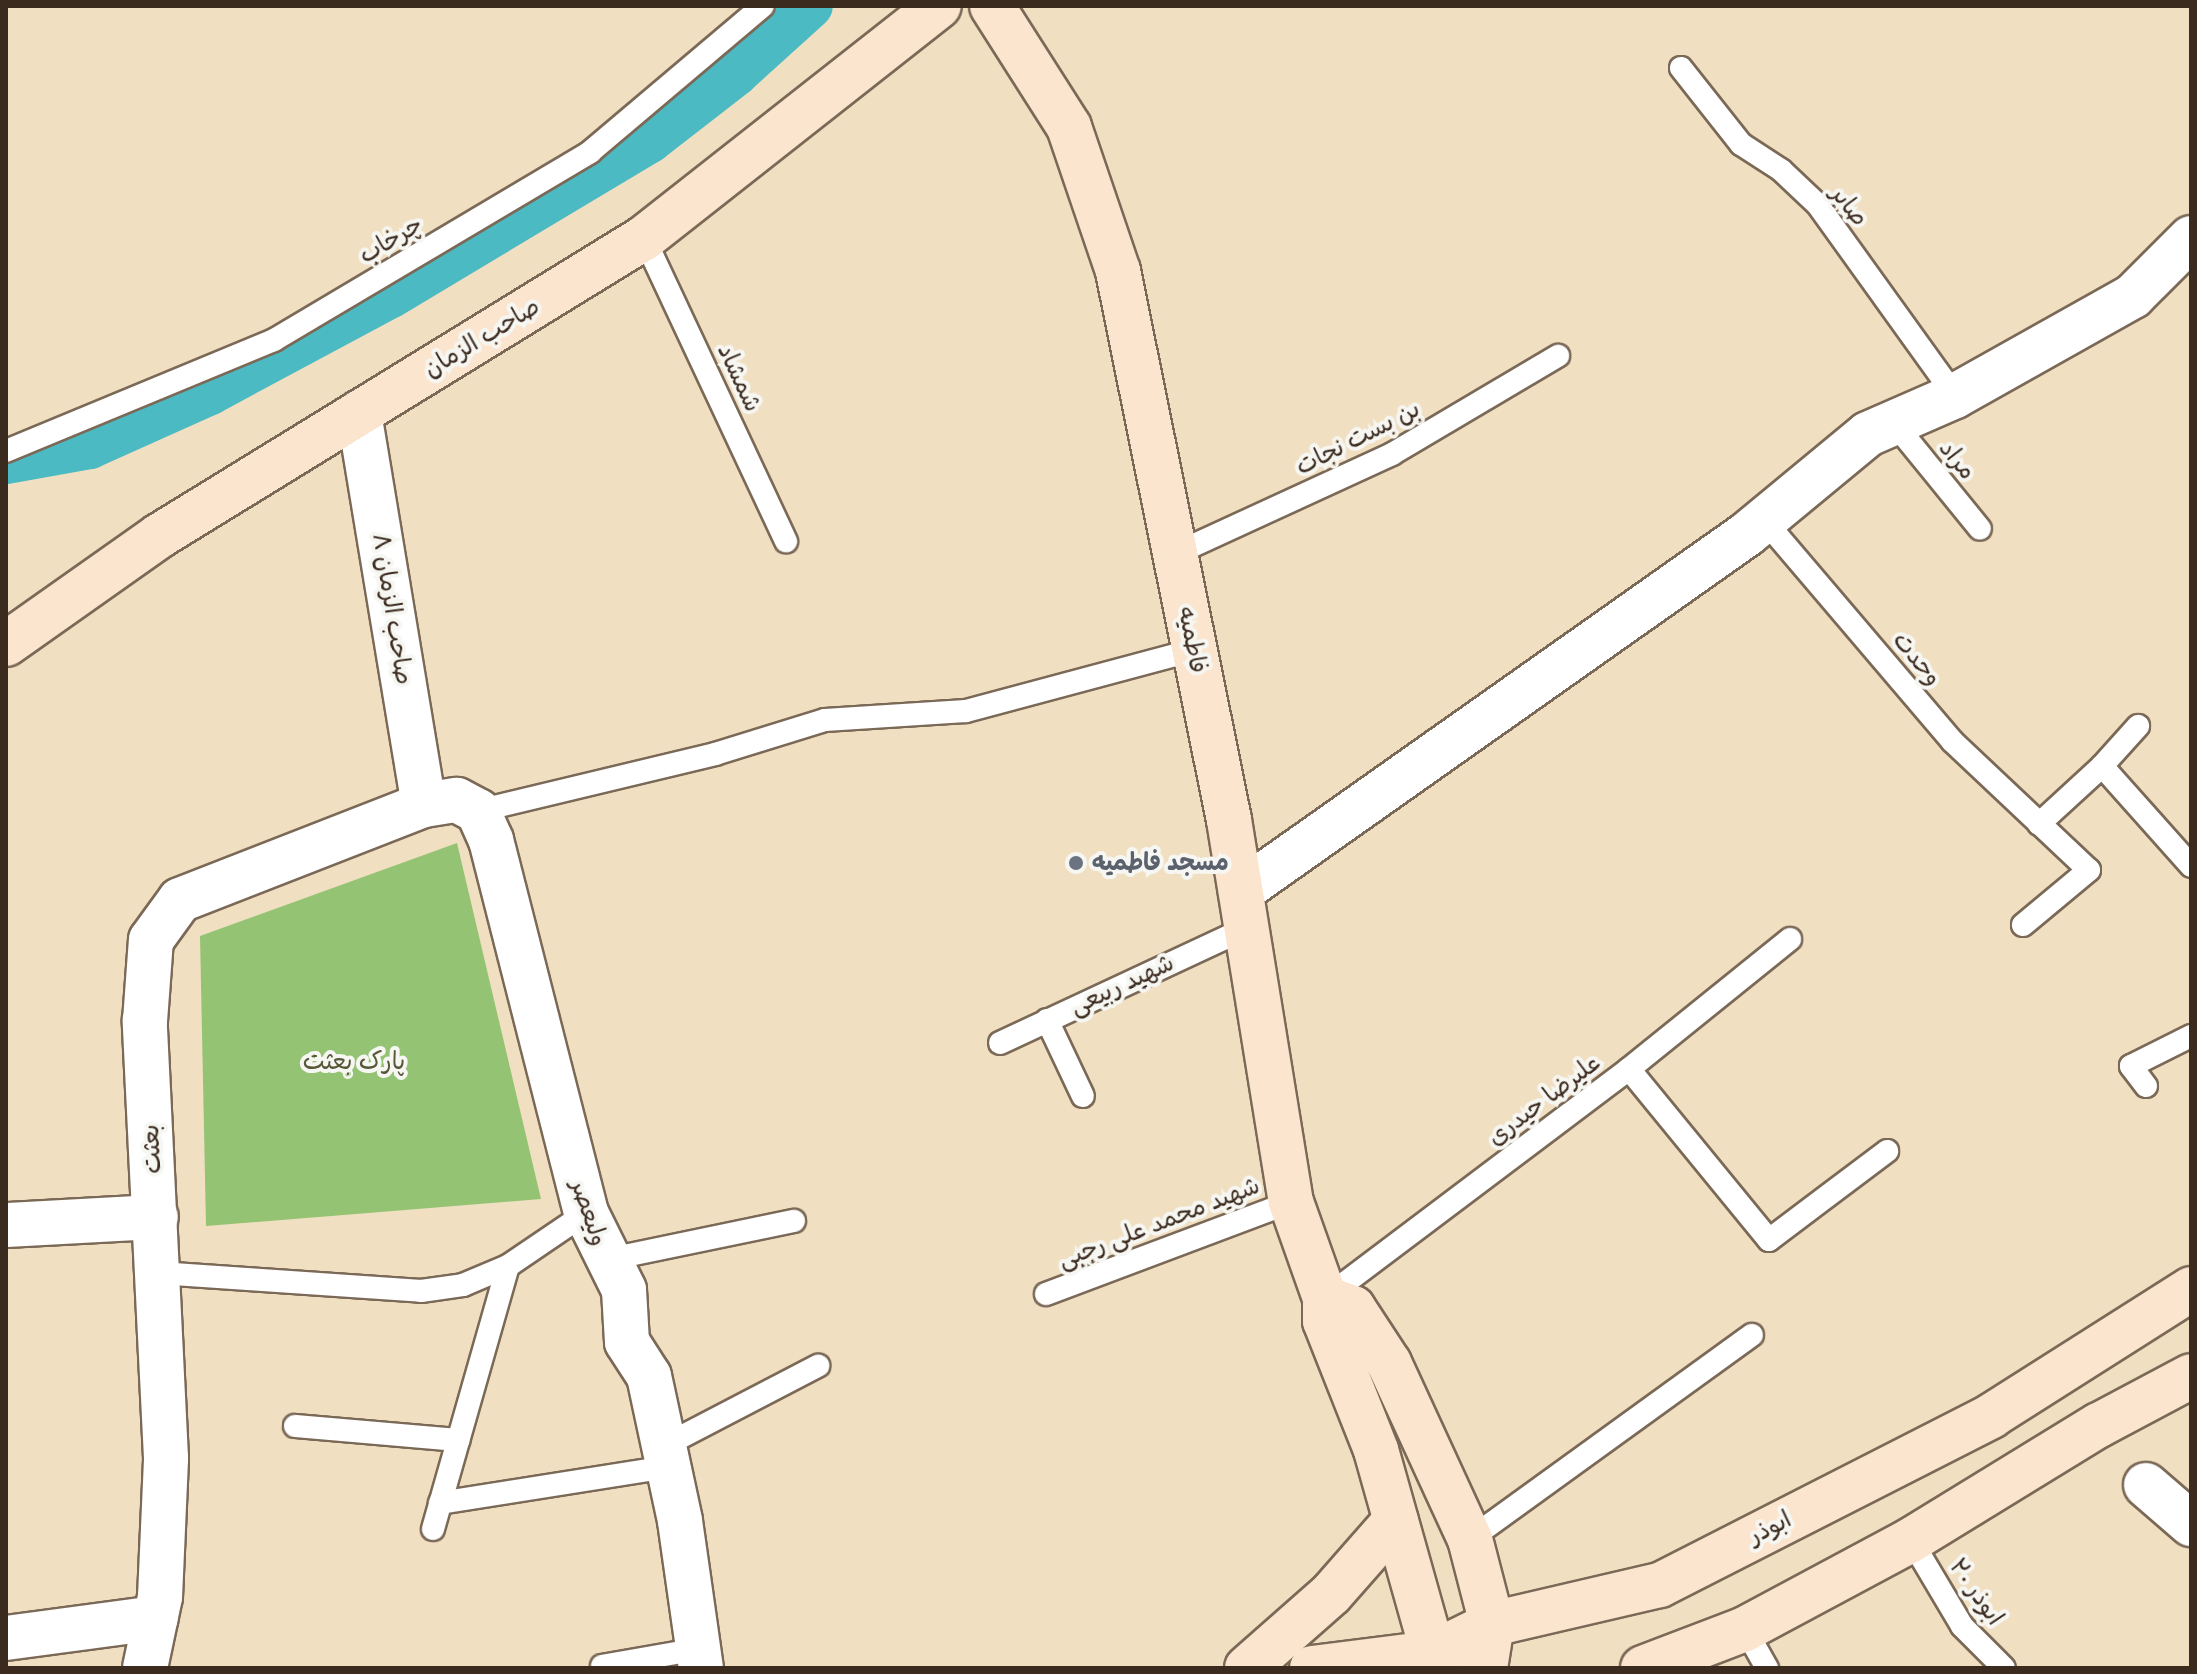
<!DOCTYPE html>
<html>
<head>
<meta charset="utf-8">
<style>
  body { margin:0 }
  #map { position:relative; width:2197px; height:1674px; overflow:hidden; background:#f1dfc2; font-family:Sriracha,"Playpen Sans Arabic",sans-serif }
  div>[style] { position:absolute }
  [style*='--x'] { left:calc(var(--x)*1px); top:calc(var(--y)*1px); width:calc(var(--w)*1px); rotate:calc(var(--a)*1deg) }
  .green>* { inset:0; background:#94c473 }
  .canal>* { height:44px; margin:-22px; padding:0 22px; transform-origin:22px; border-radius:22px; background:#4bbac3 }
  .roads { filter:drop-shadow(2px 0 #7b6957) drop-shadow(-2px 0 #7b6957) drop-shadow(0 2px #7b6957) drop-shadow(0 -2px #7b6957) }
  .lane>* { height:22px; margin:-11px; padding:0 11px; transform-origin:11px; border-radius:11px; background:#fff }
  .street>* { height:44px; margin:-22px; padding:0 22px; transform-origin:22px; border-radius:22px; background:#fff }
  .secondary>* { height:44px; margin:-22px; padding:0 22px; transform-origin:22px; border-radius:22px; background:#fbe5cf }
  .dots>* { width:22px; height:22px; translate:-50% -50%; box-sizing:border-box; border:4px solid #f6f6f2; border-radius:50% }
  span { translate:-50% -50%; white-space:nowrap; text-align:center; line-height:1.15; -webkit-text-stroke:8px #f6f6f2; paint-order:stroke }
  .street-label { font-size:24px; color:#3b2a1e }
  .worship-label { font-size:24px; color:#5b616d; font-weight:700 }
  .left { translate:0 -50%; text-align:left }
  .park-label { font-size:24px; color:#565838 }
  .frame { position:absolute; inset:0; border:8px solid #3b2a1e; pointer-events:none }
</style>
</head>
<body>
<div id="map">
  <div class="green">
    <i style="clip-path:polygon(457px 843px,541px 1199px,206px 1226px,200px 936px)"></i>
  </div>
  <div class="canal">
    <i style="--x:6;--y:462;--w:85;--a:-10.1"></i>
    <i style="--x:90;--y:447;--w:132;--a:-24.2"></i>
    <i style="--x:210;--y:393;--w:205;--a:-28.2"></i>
    <i style="--x:391;--y:296;--w:302;--a:-30.9"></i>
    <i style="--x:650;--y:141;--w:109;--a:-37.9"></i>
    <i style="--x:736;--y:74;--w:101;--a:-42.2"></i>
  </div>
  <div class="roads">
    <div class="lane">
      <i style="--x:1681;--y:68;--w:97;--a:51.7"></i>
      <i style="--x:1741;--y:144;--w:48;--a:33"></i>
      <i style="--x:1781;--y:170;--w:51;--a:43.4"></i>
      <i style="--x:1818;--y:205;--w:235;--a:54.3"></i>
      <i style="--x:644;--y:238;--w:335;--a:64.9"></i>
      <i style="--x:1894;--y:423;--w:136;--a:50.9"></i>
      <i style="--x:6;--y:451;--w:290;--a:-22.5"></i>
      <i style="--x:274;--y:340;--w:368;--a:-30.7"></i>
      <i style="--x:590;--y:152;--w:226;--a:-40.2"></i>
      <i style="--x:1764;--y:520;--w:290;--a:49.6"></i>
      <i style="--x:1952;--y:741;--w:188;--a:43.3"></i>
      <i style="--x:2089;--y:870;--w:86;--a:140.2"></i>
      <i style="--x:1175;--y:554;--w:239;--a:-24.7"></i>
      <i style="--x:1392;--y:454;--w:193;--a:-30.6"></i>
      <i style="--x:2102;--y:766;--w:54;--a:-48"></i>
      <i style="--x:478;--y:811;--w:244;--a:-13.5"></i>
      <i style="--x:715;--y:754;--w:115;--a:-17.2"></i>
      <i style="--x:825;--y:720;--w:141;--a:-3.7"></i>
      <i style="--x:966;--y:711;--w:236;--a:-15"></i>
      <i style="--x:2039;--y:824;--w:86;--a:-42.6"></i>
      <i style="--x:2102;--y:766;--w:134;--a:48.3"></i>
      <i style="--x:1047;--y:1020;--w:84;--a:64.7"></i>
      <i style="--x:1000;--y:1043;--w:269;--a:-25"></i>
      <i style="--x:1629;--y:1069;--w:221;--a:50.7"></i>
      <i style="--x:1769;--y:1240;--w:148;--a:-37"></i>
      <i style="--x:2146;--y:1086;--w:25;--a:-127"></i>
      <i style="--x:2131;--y:1066;--w:67;--a:-26.6"></i>
      <i style="--x:605;--y:1260;--w:193;--a:-11.7"></i>
      <i style="--x:159;--y:1273;--w:263;--a:3.9"></i>
      <i style="--x:421;--y:1291;--w:42;--a:-8.1"></i>
      <i style="--x:463;--y:1285;--w:49;--a:-22.9"></i>
      <i style="--x:508;--y:1266;--w:94;--a:-34.2"></i>
      <i style="--x:1046;--y:1294;--w:262;--a:-20.6"></i>
      <i style="--x:1325;--y:1298;--w:381;--a:-37"></i>
      <i style="--x:1629;--y:1069;--w:207;--a:-38.9"></i>
      <i style="--x:295;--y:1426;--w:164;--a:4.9"></i>
      <i style="--x:664;--y:1446;--w:174;--a:-27.5"></i>
      <i style="--x:440;--y:1503;--w:231;--a:-9"></i>
      <i style="--x:433;--y:1529;--w:273;--a:-74.1"></i>
      <i style="--x:1470;--y:1539;--w:348;--a:-35.9"></i>
      <i style="--x:1911;--y:1540;--w:100;--a:59.3"></i>
      <i style="--x:1962;--y:1626;--w:59;--a:45"></i>
      <i style="--x:1745;--y:1629;--w:45;--a:60.6"></i>
      <i style="--x:602;--y:1666;--w:97;--a:-10"></i>
    </div>
    <div class="street">
      <i style="--x:359;--y:413;--w:397;--a:80.6"></i>
      <i style="--x:1241;--y:891;--w:619;--a:-35.2"></i>
      <i style="--x:1747;--y:534;--w:157;--a:-39.6"></i>
      <i style="--x:1868;--y:434;--w:95;--a:-23.6"></i>
      <i style="--x:1955;--y:396;--w:204;--a:-29.3"></i>
      <i style="--x:2133;--y:296;--w:82;--a:-45"></i>
      <i style="--x:6;--y:1225;--w:150;--a:-3.1"></i>
      <i style="--x:2146;--y:1485;--w:60;--a:40.9"></i>
      <i style="--x:6;--y:1638;--w:151;--a:-7.6"></i>
      <i style="--x:145;--y:1668;--w:73;--a:-78.1"></i>
      <i style="--x:160;--y:1597;--w:139;--a:-87.5"></i>
      <i style="--x:166;--y:1458;--w:438;--a:-92.8"></i>
      <i style="--x:145;--y:1021;--w:81;--a:-85.8"></i>
      <i style="--x:151;--y:940;--w:49;--a:-54.1"></i>
      <i style="--x:180;--y:900;--w:262;--a:-21.3"></i>
      <i style="--x:424;--y:805;--w:33;--a:-9"></i>
      <i style="--x:457;--y:800;--w:24;--a:28"></i>
      <i style="--x:478;--y:811;--w:32;--a:66"></i>
      <i style="--x:491;--y:840;--w:385;--a:75.7"></i>
      <i style="--x:586;--y:1213;--w:86;--a:63.7"></i>
      <i style="--x:624;--y:1290;--w:52;--a:86.7"></i>
      <i style="--x:627;--y:1342;--w:40;--a:57.1"></i>
      <i style="--x:649;--y:1376;--w:148;--a:77.9"></i>
      <i style="--x:680;--y:1521;--w:148;--a:81.9"></i>
    </div>
    <div class="secondary">
      <i style="--x:992;--y:6;--w:143;--a:57.5"></i>
      <i style="--x:1069;--y:127;--w:152;--a:71.2"></i>
      <i style="--x:1118;--y:271;--w:560;--a:78.57"></i>
      <i style="--x:1229;--y:820;--w:387;--a:80.8"></i>
      <i style="--x:1291;--y:1202;--w:102;--a:70.5"></i>
      <i style="--x:1325;--y:1298;--w:23;--a:90"></i>
      <i style="--x:1325;--y:1321;--w:139;--a:68.4"></i>
      <i style="--x:1376;--y:1450;--w:211;--a:74.3"></i>
      <i style="--x:1433;--y:1653;--w:18;--a:56"></i>
      <i style="--x:6;--y:644;--w:187;--a:-35.2"></i>
      <i style="--x:159;--y:536;--w:569;--a:-31.57"></i>
      <i style="--x:644;--y:238;--w:375;--a:-38.2"></i>
      <i style="--x:1325;--y:1298;--w:30;--a:20"></i>
      <i style="--x:1353;--y:1308;--w:66;--a:56.8"></i>
      <i style="--x:1389;--y:1363;--w:194;--a:65.3"></i>
      <i style="--x:1470;--y:1539;--w:88;--a:75.5"></i>
      <i style="--x:1492;--y:1624;--w:45;--a:99"></i>
      <i style="--x:1247;--y:1668;--w:112;--a:-41.4"></i>
      <i style="--x:1331;--y:1594;--w:98;--a:-48.7"></i>
      <i style="--x:1312;--y:1668;--w:122;--a:-7.1"></i>
      <i style="--x:1433;--y:1653;--w:66;--a:-26.2"></i>
      <i style="--x:1492;--y:1624;--w:172;--a:-13.1"></i>
      <i style="--x:1660;--y:1585;--w:372;--a:-27"></i>
      <i style="--x:1991;--y:1416;--w:237;--a:-32.4"></i>
      <i style="--x:1643;--y:1668;--w:109;--a:-20.9"></i>
      <i style="--x:1745;--y:1629;--w:188;--a:-28.2"></i>
      <i style="--x:1911;--y:1540;--w:220;--a:-31.5"></i>
      <i style="--x:2099;--y:1425;--w:104;--a:-28"></i>
    </div>
  </div>
  <div class="dots">
    <i style="left:1076px;top:863px;background:#6b7280"></i>
  </div>
  <div class="street-label">
    <span style="left:1849px;top:206px;rotate:52deg">صابر</span>
    <span style="left:391px;top:240px;rotate:-31deg">چرخاب</span>
    <span style="left:482px;top:338px;rotate:-31deg">صاحب الزمان</span>
    <span style="left:739px;top:378px;rotate:65deg">شمشاد</span>
    <span style="left:1358px;top:438px;rotate:-27deg">بن بست نجات</span>
    <span style="left:1957px;top:460px;rotate:51deg">مراد</span>
    <span style="left:392px;top:609px;rotate:81deg">صاحب الزمان ۸</span>
    <span style="left:1192px;top:640px;rotate:79deg">فاطمیه</span>
    <span style="left:1917px;top:659px;rotate:50deg">وحدت</span>
    <span style="left:1122px;top:985px;rotate:-25deg">شهید ربیعی</span>
    <span style="left:1544px;top:1100px;rotate:-37deg">علیرضا حیدری</span>
    <span style="left:152px;top:1149px;rotate:-93deg">بعثت</span>
    <span style="left:589px;top:1213px;rotate:71deg">ولیعصر</span>
    <span style="left:1159px;top:1223px;rotate:-21deg">شهید محمد علی رجبی</span>
    <span style="left:1770px;top:1528px;rotate:-27deg">ابوذر</span>
    <span style="left:1976px;top:1592px;rotate:55deg">ابوذر ۲۰</span>
  </div>
  <div class="worship-label">
    <span class="left" style="left:1092px;top:863px">مسجد فاطمیه</span>
  </div>
  <div class="park-label">
    <span style="left:354px;top:1062px">پارک بعثت</span>
  </div>
  <div class="frame"></div>
</div>
</body>
</html>
